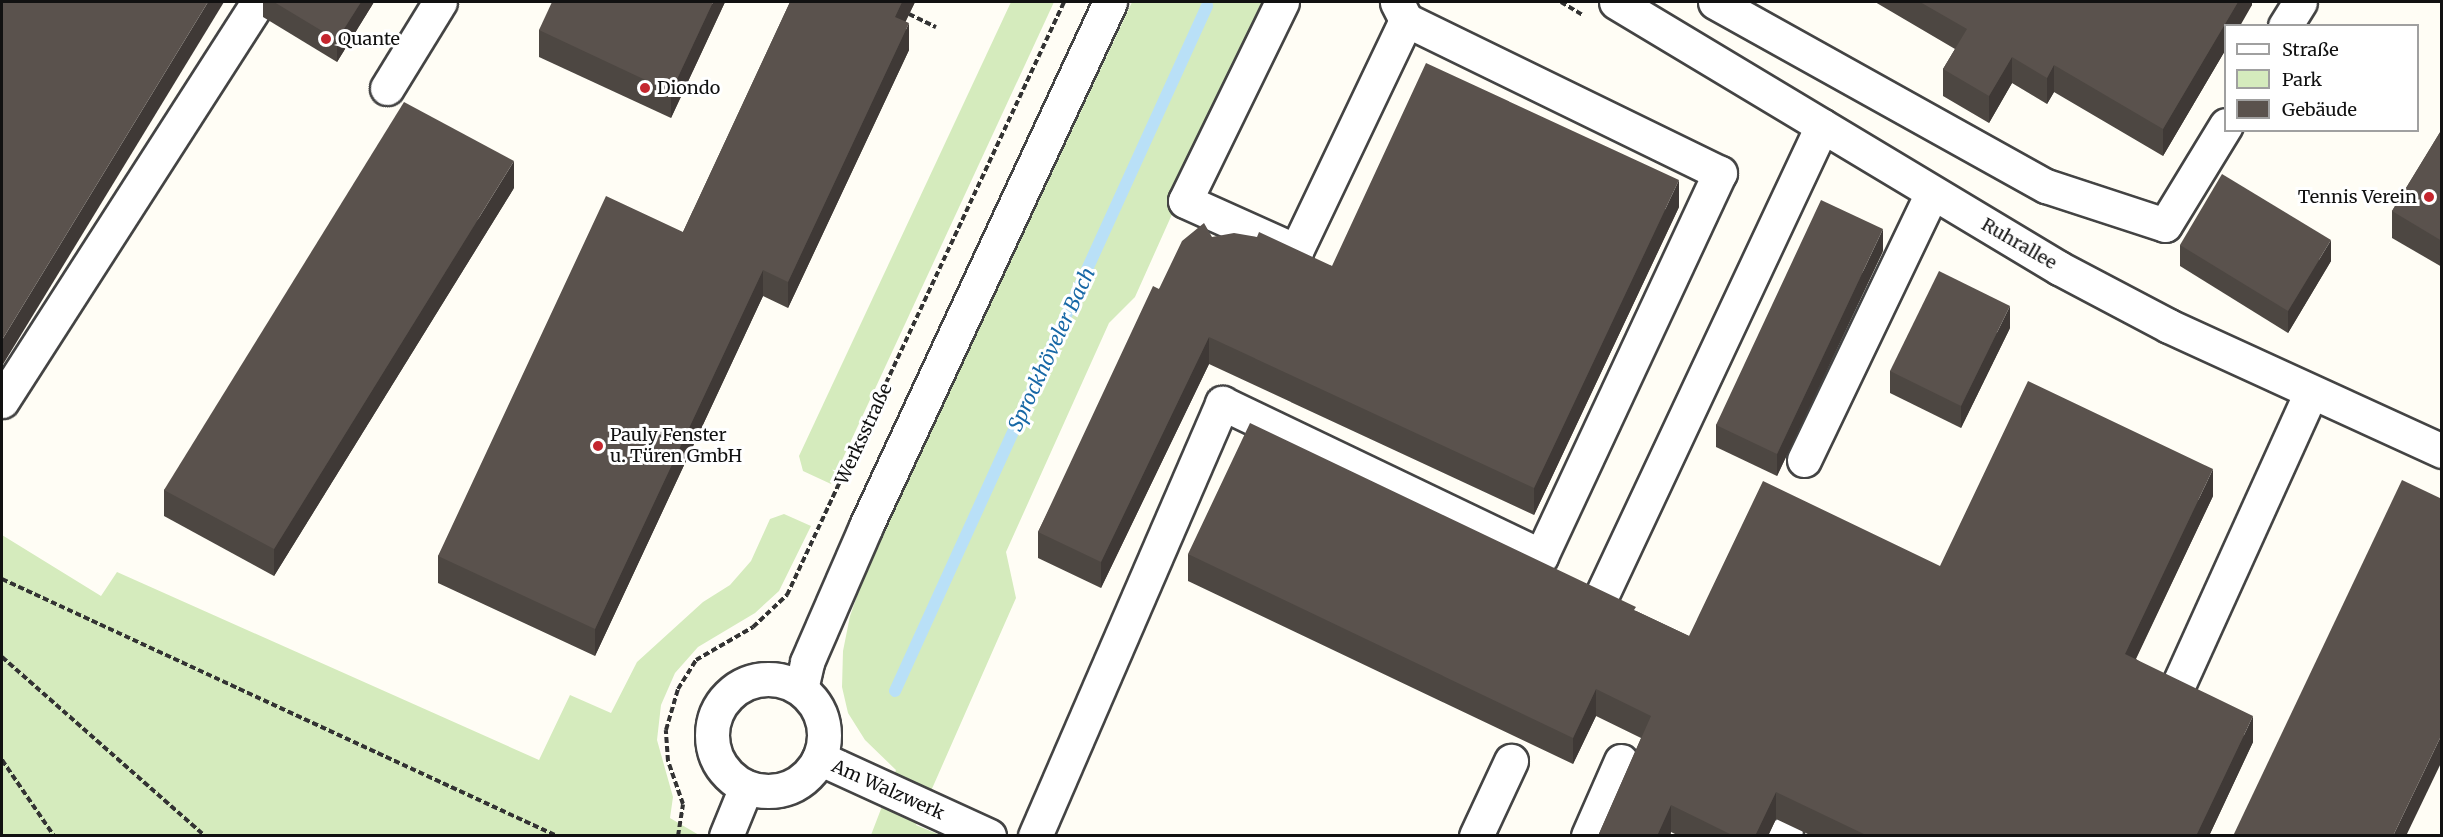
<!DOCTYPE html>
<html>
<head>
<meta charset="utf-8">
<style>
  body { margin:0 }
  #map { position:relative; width:2443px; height:837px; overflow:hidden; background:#fffdf5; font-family:Merriweather,serif }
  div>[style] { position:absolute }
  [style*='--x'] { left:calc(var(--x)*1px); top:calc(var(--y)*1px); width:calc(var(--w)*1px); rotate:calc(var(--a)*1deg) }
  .green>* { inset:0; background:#d5ebbd }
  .stream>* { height:12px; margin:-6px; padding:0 6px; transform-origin:6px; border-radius:6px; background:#b9e0f7 }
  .path>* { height:4px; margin-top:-2px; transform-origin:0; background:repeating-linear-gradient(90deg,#333 0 6px,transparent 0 9px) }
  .roads { filter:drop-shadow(2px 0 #444) drop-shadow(-2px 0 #444) drop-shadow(0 2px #444) drop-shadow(0 -2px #444) }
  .minor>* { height:33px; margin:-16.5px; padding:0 16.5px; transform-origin:16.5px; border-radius:16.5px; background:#fff }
  .minor>.ring { margin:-16.5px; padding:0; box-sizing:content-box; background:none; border:33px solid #fff; border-radius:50% }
  .wall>* { inset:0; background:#4d4742 }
  .shaded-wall>* { inset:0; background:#3f3936 }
  .building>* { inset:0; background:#5a524d }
  .dots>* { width:16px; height:16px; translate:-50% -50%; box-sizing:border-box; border:3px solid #fff; border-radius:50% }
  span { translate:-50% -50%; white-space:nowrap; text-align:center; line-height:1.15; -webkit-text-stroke:6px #fff; paint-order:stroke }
  .poi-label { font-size:18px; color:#111 }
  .left { translate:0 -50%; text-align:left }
  .right { translate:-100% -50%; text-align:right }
  .street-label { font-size:18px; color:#111 }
  .water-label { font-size:20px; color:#1768a6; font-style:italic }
  .frame { position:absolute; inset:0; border:3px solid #111; pointer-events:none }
  .legend { position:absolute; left:2224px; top:24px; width:195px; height:108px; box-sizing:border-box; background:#fff; border:2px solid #a0a0a0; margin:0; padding:8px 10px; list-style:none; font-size:18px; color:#111 }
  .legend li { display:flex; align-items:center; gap:12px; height:30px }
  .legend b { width:30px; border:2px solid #a0a0a0 }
</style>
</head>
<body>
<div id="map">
  <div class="green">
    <i style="clip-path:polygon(1011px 2px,1054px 2px,831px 484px,803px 471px,799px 456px)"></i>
    <i style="clip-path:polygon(1132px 2px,1267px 2px,1135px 297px,1109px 323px,1006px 552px,1016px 598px,916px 825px,940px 835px,871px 835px,896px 770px,865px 740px,848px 713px,842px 687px,843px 651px,850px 616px,866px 571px)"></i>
    <i style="clip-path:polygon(784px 514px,811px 526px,779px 591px,755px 613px,698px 647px,675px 673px,661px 705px,657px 740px,673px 797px,670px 818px,699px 835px,2px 835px,2px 535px,101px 596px,117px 572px,539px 760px,570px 695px,611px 713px,637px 662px,703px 602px,730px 585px,751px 561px,770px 519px)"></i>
  </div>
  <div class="stream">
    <i style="--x:895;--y:691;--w:753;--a:-65.51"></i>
  </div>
  <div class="path">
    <i style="--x:1561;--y:2;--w:26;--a:31"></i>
    <i style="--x:909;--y:14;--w:30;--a:26"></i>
    <i style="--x:2;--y:579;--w:612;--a:24.85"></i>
    <i style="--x:2;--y:657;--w:271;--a:41.4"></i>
    <i style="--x:2;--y:760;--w:92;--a:55.6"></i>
    <i style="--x:678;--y:836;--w:32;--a:-81"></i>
    <i style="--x:683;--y:804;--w:46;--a:-109.2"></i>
    <i style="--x:668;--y:761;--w:31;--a:-94"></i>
    <i style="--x:666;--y:730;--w:43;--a:-73.7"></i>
    <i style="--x:678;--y:689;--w:34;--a:-58"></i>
    <i style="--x:696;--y:660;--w:66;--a:-30.1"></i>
    <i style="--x:753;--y:627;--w:47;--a:-43.3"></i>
    <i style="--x:787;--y:595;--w:655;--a:-64.96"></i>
  </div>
  <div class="roads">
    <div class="minor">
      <i style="--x:1282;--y:2;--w:221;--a:116"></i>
      <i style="--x:1185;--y:201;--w:122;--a:24.2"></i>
      <i style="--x:1296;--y:251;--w:256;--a:-64.5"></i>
      <i style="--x:1616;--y:2;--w:517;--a:30.98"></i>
      <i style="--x:2059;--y:268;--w:124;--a:27.8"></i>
      <i style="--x:2169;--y:326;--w:300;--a:24.6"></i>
      <i style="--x:1715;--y:2;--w:379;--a:29.1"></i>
      <i style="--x:2046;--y:186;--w:125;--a:18.1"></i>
      <i style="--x:2165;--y:225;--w:117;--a:-58.6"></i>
      <i style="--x:2285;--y:26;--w:28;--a:-58"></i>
      <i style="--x:387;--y:88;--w:101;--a:-58.4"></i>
      <i style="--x:2;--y:401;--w:474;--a:-57.3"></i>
      <i style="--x:1804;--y:460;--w:296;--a:-64.4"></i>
      <i style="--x:1599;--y:601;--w:525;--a:-64.85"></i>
      <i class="ring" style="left:712px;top:679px;width:79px;height:79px"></i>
      <i style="--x:801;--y:689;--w:28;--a:-77"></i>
      <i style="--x:807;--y:662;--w:148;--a:-66.5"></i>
      <i style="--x:866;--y:526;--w:578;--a:-65.03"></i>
      <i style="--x:2176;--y:690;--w:327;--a:-65.6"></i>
      <i style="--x:819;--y:758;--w:187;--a:24.6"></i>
      <i style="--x:726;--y:836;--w:53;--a:-67.8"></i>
      <i style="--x:1035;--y:836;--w:472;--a:-66.6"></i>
      <i style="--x:1222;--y:403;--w:354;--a:25.6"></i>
      <i style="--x:1541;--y:556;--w:423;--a:-65"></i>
      <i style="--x:1720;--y:173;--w:349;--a:-154"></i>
      <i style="--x:1406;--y:20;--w:20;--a:-117"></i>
      <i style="--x:1476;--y:836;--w:83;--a:-65"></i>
      <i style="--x:1588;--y:836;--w:82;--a:-66.3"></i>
      <i style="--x:1784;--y:836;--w:4;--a:-63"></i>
    </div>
  </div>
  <div class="wall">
    <i style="clip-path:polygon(263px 2px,374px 2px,337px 62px,263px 17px)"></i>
    <i style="clip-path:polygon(725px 2px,671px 118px,539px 57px,539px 30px)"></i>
    <i style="clip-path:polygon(790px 2px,915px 2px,905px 22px,909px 50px,788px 308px,763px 296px,595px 656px,438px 583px,438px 556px,683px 232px)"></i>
    <i style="clip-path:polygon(1875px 2px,2252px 2px,2252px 5px,2226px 26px,2226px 49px,2163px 156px,2054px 92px,2047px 104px,2012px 83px,1989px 123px,1943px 96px,1943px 69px,1955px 49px)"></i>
    <i style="clip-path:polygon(2442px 129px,2442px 267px,2392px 238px,2392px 211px)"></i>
    <i style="clip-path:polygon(514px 188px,274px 576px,164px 516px,164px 490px)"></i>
    <i style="clip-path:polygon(1679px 207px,1534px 515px,1209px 364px,1101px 588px,1038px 558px,1038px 532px,1159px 289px,1212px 237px,1332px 266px)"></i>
    <i style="clip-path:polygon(2180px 245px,2331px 261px,2288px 333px,2180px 266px)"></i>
    <i style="clip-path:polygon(1883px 251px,1777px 476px,1716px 447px,1716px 425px)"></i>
    <i style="clip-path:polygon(2010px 328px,1961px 428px,1890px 393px,1890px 371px)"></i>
    <i style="clip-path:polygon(2213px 496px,2136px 659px,2253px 742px,2209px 836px,1812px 836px,1776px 819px,1768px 836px,1679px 836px,1671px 832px,1670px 836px,1598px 836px,1641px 738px,1596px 716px,1573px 764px,1188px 581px,1188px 554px,1636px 611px,1689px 636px,1940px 566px)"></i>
  </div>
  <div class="shaded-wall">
    <i style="clip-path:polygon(208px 2px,224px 2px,2px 366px,2px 340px)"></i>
    <i style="clip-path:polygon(361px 2px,374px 2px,337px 62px,337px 40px)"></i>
    <i style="clip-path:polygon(713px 2px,725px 2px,671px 118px,671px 92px)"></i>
    <i style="clip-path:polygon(902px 2px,915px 2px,895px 44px,895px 17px)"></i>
    <i style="clip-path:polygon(2238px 2px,2252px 2px,2252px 5px,2240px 26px,2226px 26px,2226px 49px,2163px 156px,2163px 129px)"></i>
    <i style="clip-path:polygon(909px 23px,909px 50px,788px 308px,788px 282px)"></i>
    <i style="clip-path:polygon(2012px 57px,2012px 83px,1989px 123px,1989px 96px)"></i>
    <i style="clip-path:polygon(2054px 65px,2054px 92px,2047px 104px,2047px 78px)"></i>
    <i style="clip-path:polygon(514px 161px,514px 188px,274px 576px,274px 549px)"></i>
    <i style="clip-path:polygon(1679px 180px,1679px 207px,1534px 515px,1534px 488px)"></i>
    <i style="clip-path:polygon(1883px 229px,1883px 251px,1777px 476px,1777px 454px)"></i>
    <i style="clip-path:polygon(2331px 240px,2331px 261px,2288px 333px,2288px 311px)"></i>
    <i style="clip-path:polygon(763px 270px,763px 296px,595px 656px,595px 629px)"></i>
    <i style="clip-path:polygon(2010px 306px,2010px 328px,1961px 428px,1961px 406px)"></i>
    <i style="clip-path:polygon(1209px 337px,1209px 364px,1101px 588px,1101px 562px)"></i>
    <i style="clip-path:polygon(2213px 469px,2213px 496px,2125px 681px,2125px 654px)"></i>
    <i style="clip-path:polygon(1596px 689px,1596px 716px,1573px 764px,1573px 738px)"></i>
    <i style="clip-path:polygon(2253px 716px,2253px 742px,2209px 836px,2196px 836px)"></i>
    <i style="clip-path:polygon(2442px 734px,2442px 761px,2406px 836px,2393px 836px)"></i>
    <i style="clip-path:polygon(1776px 792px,1776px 819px,1768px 836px,1755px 836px)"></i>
    <i style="clip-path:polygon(1671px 805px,1671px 832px,1670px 836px,1657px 836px)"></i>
  </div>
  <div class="building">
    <i style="clip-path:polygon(2px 2px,208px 2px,2px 340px)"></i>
    <i style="clip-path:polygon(274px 2px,361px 2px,337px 40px)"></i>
    <i style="clip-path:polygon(552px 2px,713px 2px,671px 92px,539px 30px)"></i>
    <i style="clip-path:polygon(790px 2px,902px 2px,895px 17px,909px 23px,788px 282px,763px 270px,595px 629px,438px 556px,606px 196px,683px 232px)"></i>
    <i style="clip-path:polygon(1920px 2px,2238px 2px,2163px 129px,2054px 65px,2047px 78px,2012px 57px,1989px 96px,1943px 69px,1967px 29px)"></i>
    <i style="clip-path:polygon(1426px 63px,1679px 180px,1534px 488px,1209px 337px,1101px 562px,1038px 532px,1153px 286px,1159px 289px,1182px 241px,1204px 223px,1212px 237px,1234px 233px,1257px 237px,1259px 232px,1332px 266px)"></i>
    <i style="clip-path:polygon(404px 102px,514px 161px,274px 549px,164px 490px)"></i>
    <i style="clip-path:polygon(2442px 129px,2442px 241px,2392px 211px)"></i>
    <i style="clip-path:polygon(2222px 174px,2331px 240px,2288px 311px,2180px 245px)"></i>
    <i style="clip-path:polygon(1821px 200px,1883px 229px,1777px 454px,1716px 425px)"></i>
    <i style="clip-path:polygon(1939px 271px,2010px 306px,1961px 406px,1890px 371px)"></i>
    <i style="clip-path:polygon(2028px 381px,2213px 469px,2125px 654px,2253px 716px,2196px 836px,1868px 836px,1776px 792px,1755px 836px,1734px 836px,1671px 805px,1657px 836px,1598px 836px,1651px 716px,1596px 689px,1573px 738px,1188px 554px,1250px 423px,1636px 607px,1634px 610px,1689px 636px,1763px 481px,1940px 566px)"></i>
    <i style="clip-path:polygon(2402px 480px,2442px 499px,2442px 734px,2393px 836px,2233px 836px)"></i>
  </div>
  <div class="dots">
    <i style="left:326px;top:39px;background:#c4262e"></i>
    <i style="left:645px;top:88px;background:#c4262e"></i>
    <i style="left:2429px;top:197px;background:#c4262e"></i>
    <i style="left:598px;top:446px;background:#c4262e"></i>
  </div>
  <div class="poi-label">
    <span class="left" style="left:338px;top:39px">Quante</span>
    <span class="left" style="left:657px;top:88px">Diondo</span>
    <span class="right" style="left:2417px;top:197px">Tennis Verein</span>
    <span class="left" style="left:610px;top:446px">Pauly Fenster<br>u. Türen GmbH</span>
  </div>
  <div class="street-label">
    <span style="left:2019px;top:244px;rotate:30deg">Ruhrallee</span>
    <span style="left:864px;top:434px;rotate:-65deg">Werksstraße</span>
    <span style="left:888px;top:790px;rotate:24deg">Am Walzwerk</span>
  </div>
  <div class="water-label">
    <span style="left:1051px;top:349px;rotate:-65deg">Sprockhöveler Bach</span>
  </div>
  <div class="frame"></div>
  <ul class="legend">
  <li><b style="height:8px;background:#fff"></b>Straße</li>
  <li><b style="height:16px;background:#d5ebbd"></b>Park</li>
  <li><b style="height:16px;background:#5a524d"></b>Gebäude</li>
  </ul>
</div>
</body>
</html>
